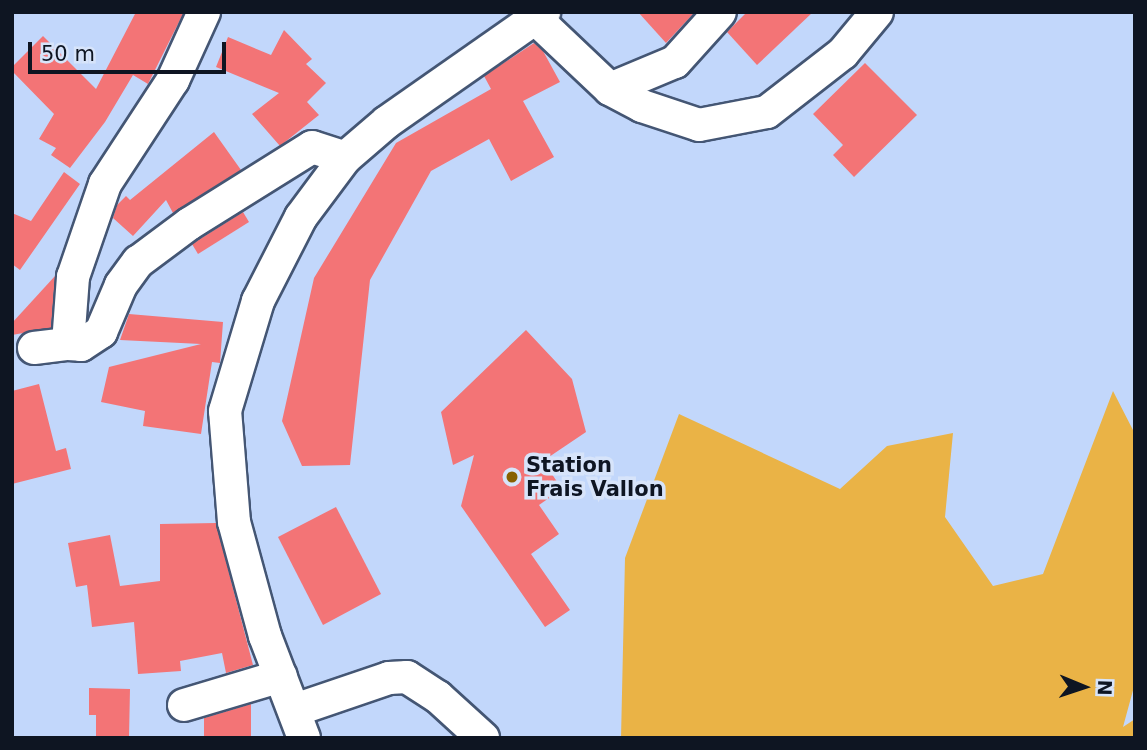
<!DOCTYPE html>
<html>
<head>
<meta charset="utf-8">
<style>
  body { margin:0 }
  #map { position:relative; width:1147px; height:750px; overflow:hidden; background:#c2d7fb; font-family:"DejaVu Sans",sans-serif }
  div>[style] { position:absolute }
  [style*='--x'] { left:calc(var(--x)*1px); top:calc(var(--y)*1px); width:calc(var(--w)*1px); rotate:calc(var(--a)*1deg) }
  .green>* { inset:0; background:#eab346 }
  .building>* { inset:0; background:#f37476 }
  .roads { filter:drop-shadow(2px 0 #445674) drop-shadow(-2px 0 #445674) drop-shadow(0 2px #445674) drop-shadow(0 -2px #445674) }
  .minor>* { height:32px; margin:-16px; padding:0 16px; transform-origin:16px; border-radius:16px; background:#fff }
  .dots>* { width:19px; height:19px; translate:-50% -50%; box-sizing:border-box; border:4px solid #d7e4fa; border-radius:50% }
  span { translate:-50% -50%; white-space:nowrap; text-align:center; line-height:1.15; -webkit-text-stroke:7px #d7e4fa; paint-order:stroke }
  .poi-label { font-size:21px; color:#0e1522; font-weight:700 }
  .left { translate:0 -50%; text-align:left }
  .frame { position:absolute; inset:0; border:14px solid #0e1522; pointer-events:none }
  .north { position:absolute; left:1049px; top:652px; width:70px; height:70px; -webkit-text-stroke:5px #d7e4fa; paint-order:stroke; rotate:92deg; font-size:19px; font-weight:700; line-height:28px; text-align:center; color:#0e1522 }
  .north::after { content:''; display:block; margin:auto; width:24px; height:32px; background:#0e1522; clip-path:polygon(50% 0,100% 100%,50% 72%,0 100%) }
  .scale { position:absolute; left:28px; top:42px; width:198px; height:32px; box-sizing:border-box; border:4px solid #0e1522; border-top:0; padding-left:9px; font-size:21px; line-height:24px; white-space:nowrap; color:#0e1522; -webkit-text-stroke:5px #d7e4fa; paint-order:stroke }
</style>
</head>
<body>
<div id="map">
  <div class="green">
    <i style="clip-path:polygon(1113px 391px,1135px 434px,1135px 683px,1123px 727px,1135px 719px,1135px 738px,621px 738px,625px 558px,679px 414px,840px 489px,887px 446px,953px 433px,945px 517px,993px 586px,1043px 574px)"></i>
  </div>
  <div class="building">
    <i style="clip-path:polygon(136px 12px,184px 12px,148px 84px,133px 75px,105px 122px,70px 168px,51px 155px,56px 148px,39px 139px,54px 114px,12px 71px,12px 67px,43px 36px,96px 89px)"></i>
    <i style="clip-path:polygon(638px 12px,695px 12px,666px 43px)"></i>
    <i style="clip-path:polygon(747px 12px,813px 12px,757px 65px,727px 32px)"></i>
    <i style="clip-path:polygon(284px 30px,312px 59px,306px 64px,326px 83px,307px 102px,319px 115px,280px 146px,252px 114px,279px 93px,216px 67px,228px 37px,271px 55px)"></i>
    <i style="clip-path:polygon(534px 43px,543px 51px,560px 82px,523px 101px,554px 157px,511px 181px,489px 139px,431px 171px,370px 280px,350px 465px,302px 466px,282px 421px,314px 278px,396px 143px,491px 89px,484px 76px)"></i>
    <i style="clip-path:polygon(865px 63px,917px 115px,854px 177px,833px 155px,843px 145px,813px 114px)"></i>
    <i style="clip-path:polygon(214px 132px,241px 170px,173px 213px,166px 200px,133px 236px,113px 218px,117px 205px,126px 196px,130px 200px)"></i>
    <i style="clip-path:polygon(64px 172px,80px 184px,20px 270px,12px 264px,12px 213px,31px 221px)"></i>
    <i style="clip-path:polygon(243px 212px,249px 222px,198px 254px,192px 244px)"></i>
    <i style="clip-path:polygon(55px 276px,51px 328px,12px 335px,12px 323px)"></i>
    <i style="clip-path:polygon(129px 314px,223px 322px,220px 363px,212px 362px,201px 434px,143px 426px,145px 411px,101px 402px,109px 367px,201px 344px,120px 340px)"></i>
    <i style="clip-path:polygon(526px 330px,572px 379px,586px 432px,543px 461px,562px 489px,539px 505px,559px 534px,531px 554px,570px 610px,545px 627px,461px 506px,474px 455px,453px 465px,441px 412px)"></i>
    <i style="clip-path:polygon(39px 384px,56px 451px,66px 448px,71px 469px,12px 484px,12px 391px)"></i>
    <i style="clip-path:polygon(336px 507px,381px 594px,323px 625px,278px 537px)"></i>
    <i style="clip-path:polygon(216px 523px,253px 665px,226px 673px,222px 653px,180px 661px,181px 671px,138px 674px,134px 622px,92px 627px,87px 585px,76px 587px,68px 543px,110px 535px,120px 586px,160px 581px,160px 524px)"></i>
    <i style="clip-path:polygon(89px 688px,130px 689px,129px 738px,96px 738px,96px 715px,89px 715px)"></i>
    <i style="clip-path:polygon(251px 704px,251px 738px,204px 738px,204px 718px)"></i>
  </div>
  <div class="roads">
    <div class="minor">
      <i style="--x:204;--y:12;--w:75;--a:114.5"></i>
      <i style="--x:173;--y:80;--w:124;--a:123.2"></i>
      <i style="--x:105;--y:184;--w:98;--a:109"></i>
      <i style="--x:73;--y:277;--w:67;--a:94.3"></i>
      <i style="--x:68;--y:344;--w:13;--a:4"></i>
      <i style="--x:81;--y:345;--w:24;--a:-33"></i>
      <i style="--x:101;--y:332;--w:51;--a:-66.9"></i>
      <i style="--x:121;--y:285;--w:29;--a:-54"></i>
      <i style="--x:138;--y:262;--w:64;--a:-36.7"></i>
      <i style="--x:189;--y:224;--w:145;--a:-32"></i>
      <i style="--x:312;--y:147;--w:35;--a:18"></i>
      <i style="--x:536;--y:19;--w:102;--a:43.4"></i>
      <i style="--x:610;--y:89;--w:36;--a:28"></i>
      <i style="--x:642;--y:106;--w:60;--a:18.4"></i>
      <i style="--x:699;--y:125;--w:69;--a:-10.8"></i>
      <i style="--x:767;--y:112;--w:96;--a:-37.8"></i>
      <i style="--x:843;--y:53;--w:53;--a:-50.3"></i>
      <i style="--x:610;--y:89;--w:70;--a:-22.6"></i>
      <i style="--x:675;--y:62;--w:67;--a:-48"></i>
      <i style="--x:34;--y:348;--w:34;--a:-7"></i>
      <i style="--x:184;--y:705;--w:101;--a:-16.6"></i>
      <i style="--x:295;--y:710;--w:99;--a:-18.8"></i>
      <i style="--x:389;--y:678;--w:18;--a:-3"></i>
      <i style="--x:407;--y:677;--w:37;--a:33"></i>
      <i style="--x:438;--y:697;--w:61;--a:42.3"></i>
      <i style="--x:304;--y:738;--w:109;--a:-110.9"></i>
      <i style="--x:265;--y:636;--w:118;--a:-105.2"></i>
      <i style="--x:234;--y:522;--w:111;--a:-94.6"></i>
      <i style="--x:225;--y:411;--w:115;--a:-73.3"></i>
      <i style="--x:258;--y:301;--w:94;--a:-62.9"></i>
      <i style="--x:301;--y:217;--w:74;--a:-53.3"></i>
      <i style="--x:345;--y:158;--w:55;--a:-40.6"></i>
      <i style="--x:387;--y:122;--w:192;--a:-35"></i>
    </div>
  </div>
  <div class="dots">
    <i style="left:512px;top:477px;background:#886000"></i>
  </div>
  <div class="poi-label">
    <span class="left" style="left:526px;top:477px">Station<br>Frais Vallon</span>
  </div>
  <div class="frame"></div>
  <div class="north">N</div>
  <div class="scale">50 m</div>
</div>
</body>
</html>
